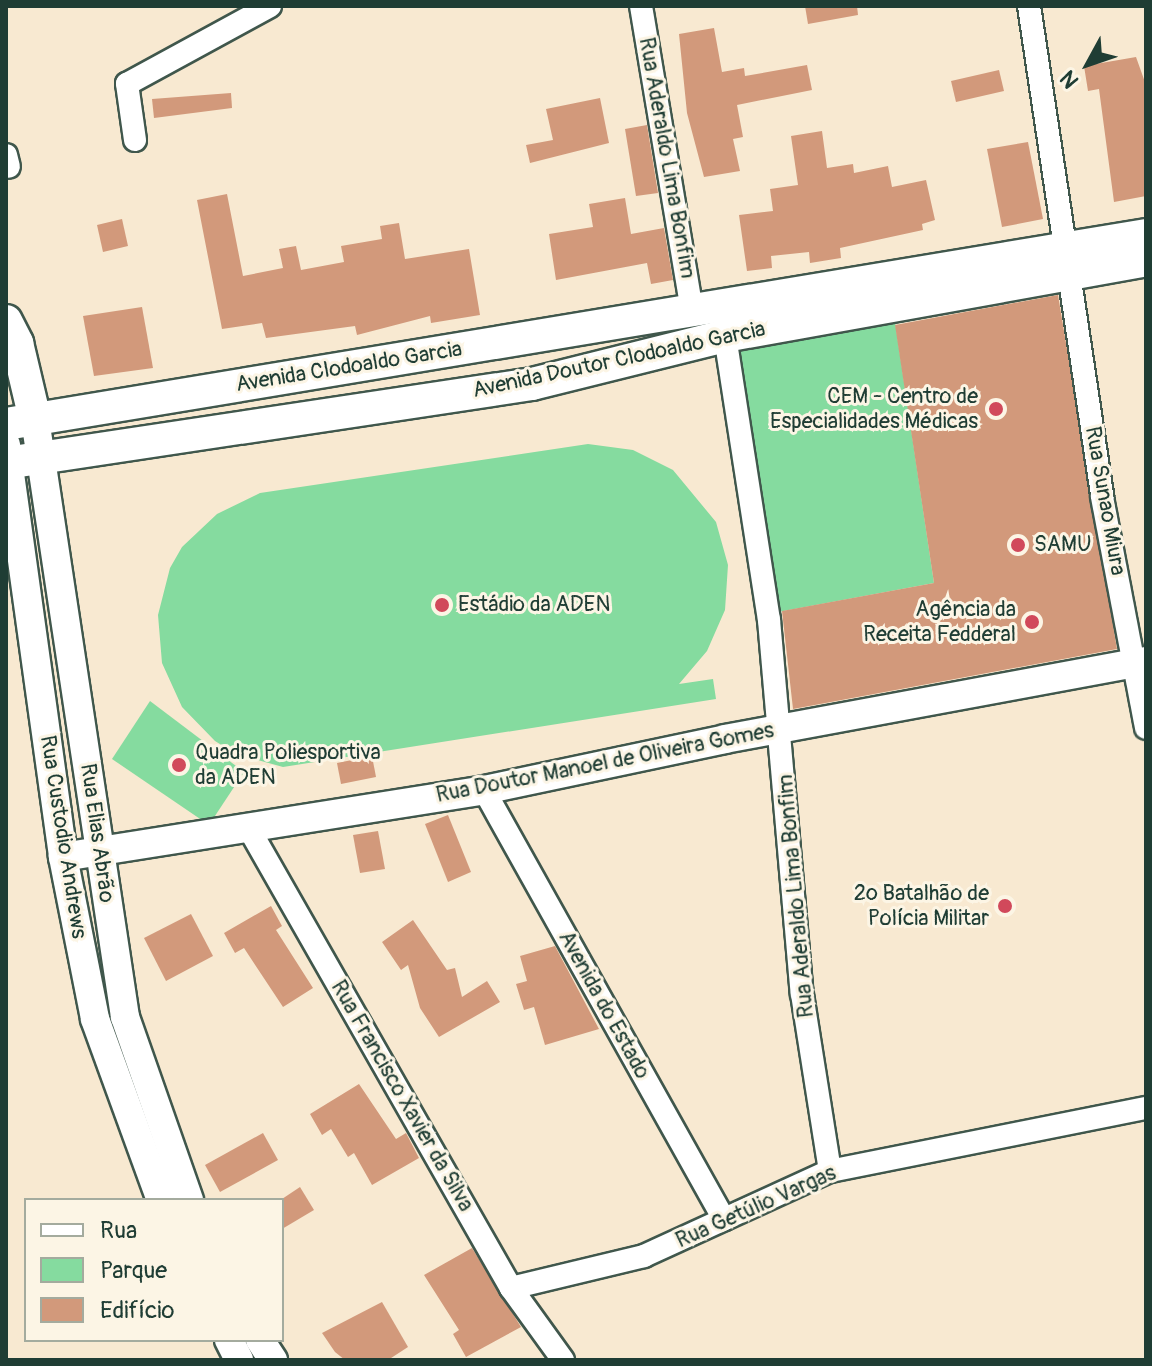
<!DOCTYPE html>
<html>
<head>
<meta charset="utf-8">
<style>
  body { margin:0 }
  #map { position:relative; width:1152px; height:1366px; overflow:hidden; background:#f8e9d1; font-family:Pangolin,sans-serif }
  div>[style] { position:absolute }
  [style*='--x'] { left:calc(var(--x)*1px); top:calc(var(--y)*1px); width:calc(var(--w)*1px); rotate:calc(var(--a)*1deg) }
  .green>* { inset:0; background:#85db9f }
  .building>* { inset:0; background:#d2997b }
  .roads { filter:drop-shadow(2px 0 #40574c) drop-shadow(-2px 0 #40574c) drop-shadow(0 2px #40574c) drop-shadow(0 -2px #40574c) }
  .minor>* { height:22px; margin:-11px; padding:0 11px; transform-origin:11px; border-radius:11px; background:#fff }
  .tertiary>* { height:28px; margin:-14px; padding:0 14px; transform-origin:14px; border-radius:14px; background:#fff }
  .secondary>* { height:32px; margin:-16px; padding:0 16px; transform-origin:16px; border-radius:16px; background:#fff }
  .dots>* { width:22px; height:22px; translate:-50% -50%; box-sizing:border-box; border:4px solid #fcf5e5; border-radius:50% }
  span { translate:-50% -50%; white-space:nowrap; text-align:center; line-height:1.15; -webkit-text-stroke:6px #fcf5e5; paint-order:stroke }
  .street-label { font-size:22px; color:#1f3d34 }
  .poi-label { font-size:22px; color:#1f3d34 }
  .right { translate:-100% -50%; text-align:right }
  .left { translate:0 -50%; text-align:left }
  .frame { position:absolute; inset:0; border:8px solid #1f3d34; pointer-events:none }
  .legend { position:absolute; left:24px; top:1198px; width:260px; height:144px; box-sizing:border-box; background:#fcf5e5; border:2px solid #a4ab9e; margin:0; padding:10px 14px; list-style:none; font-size:24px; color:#1f3d34 }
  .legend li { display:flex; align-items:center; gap:16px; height:40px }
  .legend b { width:40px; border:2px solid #a4ab9e }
  .north { position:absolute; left:1048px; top:24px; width:80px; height:80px; -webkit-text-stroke:6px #fcf5e5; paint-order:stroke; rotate:230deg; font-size:22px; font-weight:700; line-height:32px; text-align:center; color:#1f3d34 }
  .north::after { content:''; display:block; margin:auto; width:28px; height:36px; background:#1f3d34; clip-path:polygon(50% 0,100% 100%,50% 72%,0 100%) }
</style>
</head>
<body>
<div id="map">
  <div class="green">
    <i style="clip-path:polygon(893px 308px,934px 583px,778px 612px,735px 341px)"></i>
    <i style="clip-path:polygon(588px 444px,633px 450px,673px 470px,716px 522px,728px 565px,725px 610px,707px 651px,679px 684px,713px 679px,716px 699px,283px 767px,236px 754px,215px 741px,182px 707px,162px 663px,158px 615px,170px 568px,182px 547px,217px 514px,260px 493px)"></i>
    <i style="clip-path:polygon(150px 701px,244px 772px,209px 825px,112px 759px)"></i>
  </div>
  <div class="building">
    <i style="clip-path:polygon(805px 6px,857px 6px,858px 15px,808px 24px)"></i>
    <i style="clip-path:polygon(714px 28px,722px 72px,744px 68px,745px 76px,807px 65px,812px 90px,737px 105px,743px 137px,733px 139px,740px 171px,704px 177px,687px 113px,679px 34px)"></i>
    <i style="clip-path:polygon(1136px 57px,1146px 85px,1146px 196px,1114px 202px,1099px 89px,1088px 91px,1084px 66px)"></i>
    <i style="clip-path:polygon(999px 70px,1004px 91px,956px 102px,951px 81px)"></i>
    <i style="clip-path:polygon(231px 93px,232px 108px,154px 118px,152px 99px)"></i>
    <i style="clip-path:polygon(600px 98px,609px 143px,530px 163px,526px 145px,553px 140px,546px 109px)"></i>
    <i style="clip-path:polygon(647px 125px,658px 193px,636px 196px,625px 129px)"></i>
    <i style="clip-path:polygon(822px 131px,827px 168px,853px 164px,854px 173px,888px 166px,892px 187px,926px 180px,935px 220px,922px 224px,923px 230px,840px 248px,841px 258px,810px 263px,809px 252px,771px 256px,772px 268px,747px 271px,739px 215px,773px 211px,770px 189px,798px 185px,791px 136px)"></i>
    <i style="clip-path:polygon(1028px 142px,1043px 219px,1002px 227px,987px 149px)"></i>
    <i style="clip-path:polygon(227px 194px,243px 276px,283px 268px,279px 249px,296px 246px,301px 270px,344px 262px,341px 246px,382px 239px,380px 226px,399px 223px,405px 259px,469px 249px,480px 315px,431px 323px,430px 316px,357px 335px,355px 326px,266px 338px,262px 323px,222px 329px,197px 200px)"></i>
    <i style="clip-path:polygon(625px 198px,631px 234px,664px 228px,673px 280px,651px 284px,647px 263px,556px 280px,549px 234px,593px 227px,589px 204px)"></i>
    <i style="clip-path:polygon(122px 219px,128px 246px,103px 252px,97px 225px)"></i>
    <i style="clip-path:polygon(1058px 295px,1117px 649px,793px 709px,782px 611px,934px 583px,895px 325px)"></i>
    <i style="clip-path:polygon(142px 307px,153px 368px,94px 376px,83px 316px)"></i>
    <i style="clip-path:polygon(372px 756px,376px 777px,341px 784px,337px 763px)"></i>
    <i style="clip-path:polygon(448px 815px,471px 872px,448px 882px,425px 824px)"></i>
    <i style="clip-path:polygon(378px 831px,385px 869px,360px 873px,353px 835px)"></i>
    <i style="clip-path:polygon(271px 906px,282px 926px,276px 930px,313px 988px,283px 1007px,244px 948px,235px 953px,224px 933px)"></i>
    <i style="clip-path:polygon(191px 914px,213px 956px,166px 981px,144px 938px)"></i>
    <i style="clip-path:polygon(413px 920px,447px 970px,455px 968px,462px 997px,487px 981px,500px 1002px,439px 1037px,420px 1008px,408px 965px,401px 970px,382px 942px)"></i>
    <i style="clip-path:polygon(555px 946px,599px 1029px,545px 1045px,534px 1007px,524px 1010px,516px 984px,527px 981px,520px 956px)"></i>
    <i style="clip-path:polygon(359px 1084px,396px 1139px,406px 1133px,419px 1158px,372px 1185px,354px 1153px,348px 1157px,331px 1129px,322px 1135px,310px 1114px)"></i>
    <i style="clip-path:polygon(263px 1133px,278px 1160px,220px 1192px,205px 1165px)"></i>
    <i style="clip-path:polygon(300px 1187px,314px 1210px,282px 1229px,282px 1199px)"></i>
    <i style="clip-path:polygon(472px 1248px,521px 1327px,466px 1357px,453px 1334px,459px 1330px,424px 1275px)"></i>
    <i style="clip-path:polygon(382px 1302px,408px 1347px,388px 1360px,345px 1360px,335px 1352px,322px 1333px)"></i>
  </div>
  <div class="roads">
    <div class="minor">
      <i style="--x:641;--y:6;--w:308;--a:80.5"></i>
      <i style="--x:1029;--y:6;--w:496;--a:81.5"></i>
      <i style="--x:1102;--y:497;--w:235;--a:79.2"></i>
      <i style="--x:135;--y:140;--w:57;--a:-98.1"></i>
      <i style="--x:127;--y:84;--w:163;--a:-28.6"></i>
      <i style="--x:6;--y:155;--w:12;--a:76"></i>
      <i style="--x:725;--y:336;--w:287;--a:81.2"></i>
      <i style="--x:769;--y:620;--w:375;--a:85"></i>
      <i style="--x:802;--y:994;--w:179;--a:81"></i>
      <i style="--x:484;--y:790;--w:492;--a:60.8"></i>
      <i style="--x:248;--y:827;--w:531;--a:60.3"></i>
      <i style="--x:511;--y:1288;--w:89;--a:54.2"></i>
      <i style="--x:511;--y:1288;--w:137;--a:-13.5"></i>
      <i style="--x:644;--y:1256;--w:205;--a:-24.6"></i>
      <i style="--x:830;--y:1171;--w:322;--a:-11.3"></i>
    </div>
    <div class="tertiary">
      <i style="--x:35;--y:419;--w:605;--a:81.44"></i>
      <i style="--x:125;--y:1017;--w:194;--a:70.7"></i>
      <i style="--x:6;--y:445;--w:416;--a:82.1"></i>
      <i style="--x:63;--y:857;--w:165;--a:78.8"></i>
      <i style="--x:95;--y:1019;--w:193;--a:70"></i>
      <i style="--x:63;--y:857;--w:426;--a:-9"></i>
      <i style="--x:484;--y:790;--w:246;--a:-11.9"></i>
      <i style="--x:725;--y:739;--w:428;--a:-10.5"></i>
      <i style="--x:229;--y:1340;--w:22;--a:63"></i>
      <i style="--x:260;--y:1340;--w:24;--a:57"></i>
    </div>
    <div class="secondary">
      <i style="--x:6;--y:321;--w:25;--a:63"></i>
      <i style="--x:17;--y:343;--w:78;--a:76.7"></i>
      <i style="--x:6;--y:424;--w:1156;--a:-9.41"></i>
      <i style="--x:6;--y:463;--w:532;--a:-8.54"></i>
      <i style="--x:532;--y:384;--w:199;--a:-14"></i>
      <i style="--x:725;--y:336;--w:428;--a:-10.2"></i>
    </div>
  </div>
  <div class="dots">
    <i style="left:996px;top:409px;background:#d1495b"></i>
    <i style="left:1018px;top:545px;background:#d1495b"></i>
    <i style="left:442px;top:605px;background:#d1495b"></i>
    <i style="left:1032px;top:622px;background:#d1495b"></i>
    <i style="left:179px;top:765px;background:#d1495b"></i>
    <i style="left:1005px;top:906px;background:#d1495b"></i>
  </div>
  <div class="street-label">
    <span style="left:667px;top:158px;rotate:80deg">Rua Aderaldo Lima Bonfim</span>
    <span style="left:619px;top:360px;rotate:-12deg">Avenida Doutor Clodoaldo Garcia</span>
    <span style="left:349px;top:367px;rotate:-9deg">Avenida Clodoaldo Garcia</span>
    <span style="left:1105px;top:501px;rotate:80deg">Rua Sunao Miura</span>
    <span style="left:605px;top:763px;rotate:-11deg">Rua Doutor Manoel de Oliveira Gomes</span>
    <span style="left:97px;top:833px;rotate:82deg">Rua Elias Abrão</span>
    <span style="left:63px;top:837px;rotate:81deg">Rua Custodio Andrews</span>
    <span style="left:796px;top:896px;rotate:-95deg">Rua Aderaldo Lima Bonfim</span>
    <span style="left:604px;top:1005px;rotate:61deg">Avenida do Estado</span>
    <span style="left:402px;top:1096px;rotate:60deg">Rua Francisco Xavier da Silva</span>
    <span style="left:756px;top:1207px;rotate:-24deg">Rua Getúlio Vargas</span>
  </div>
  <div class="poi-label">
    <span class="right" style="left:978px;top:409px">CEM - Centro de<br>Especialidades Médicas</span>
    <span class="left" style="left:1034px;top:545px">SAMU</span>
    <span class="left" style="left:458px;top:605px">Estádio da ADEN</span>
    <span class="right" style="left:1016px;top:622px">Agência da<br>Receita Fedderal</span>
    <span class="left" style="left:195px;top:765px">Quadra Poliesportiva<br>da ADEN</span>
    <span class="right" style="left:989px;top:906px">2º Batalhão de<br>Polícia Militar</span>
  </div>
  <div class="frame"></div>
  <ul class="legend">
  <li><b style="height:10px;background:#fff"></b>Rua</li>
  <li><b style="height:22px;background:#85db9f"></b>Parque</li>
  <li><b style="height:22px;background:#d2997b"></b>Edifício</li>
  </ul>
  <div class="north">N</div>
</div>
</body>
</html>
